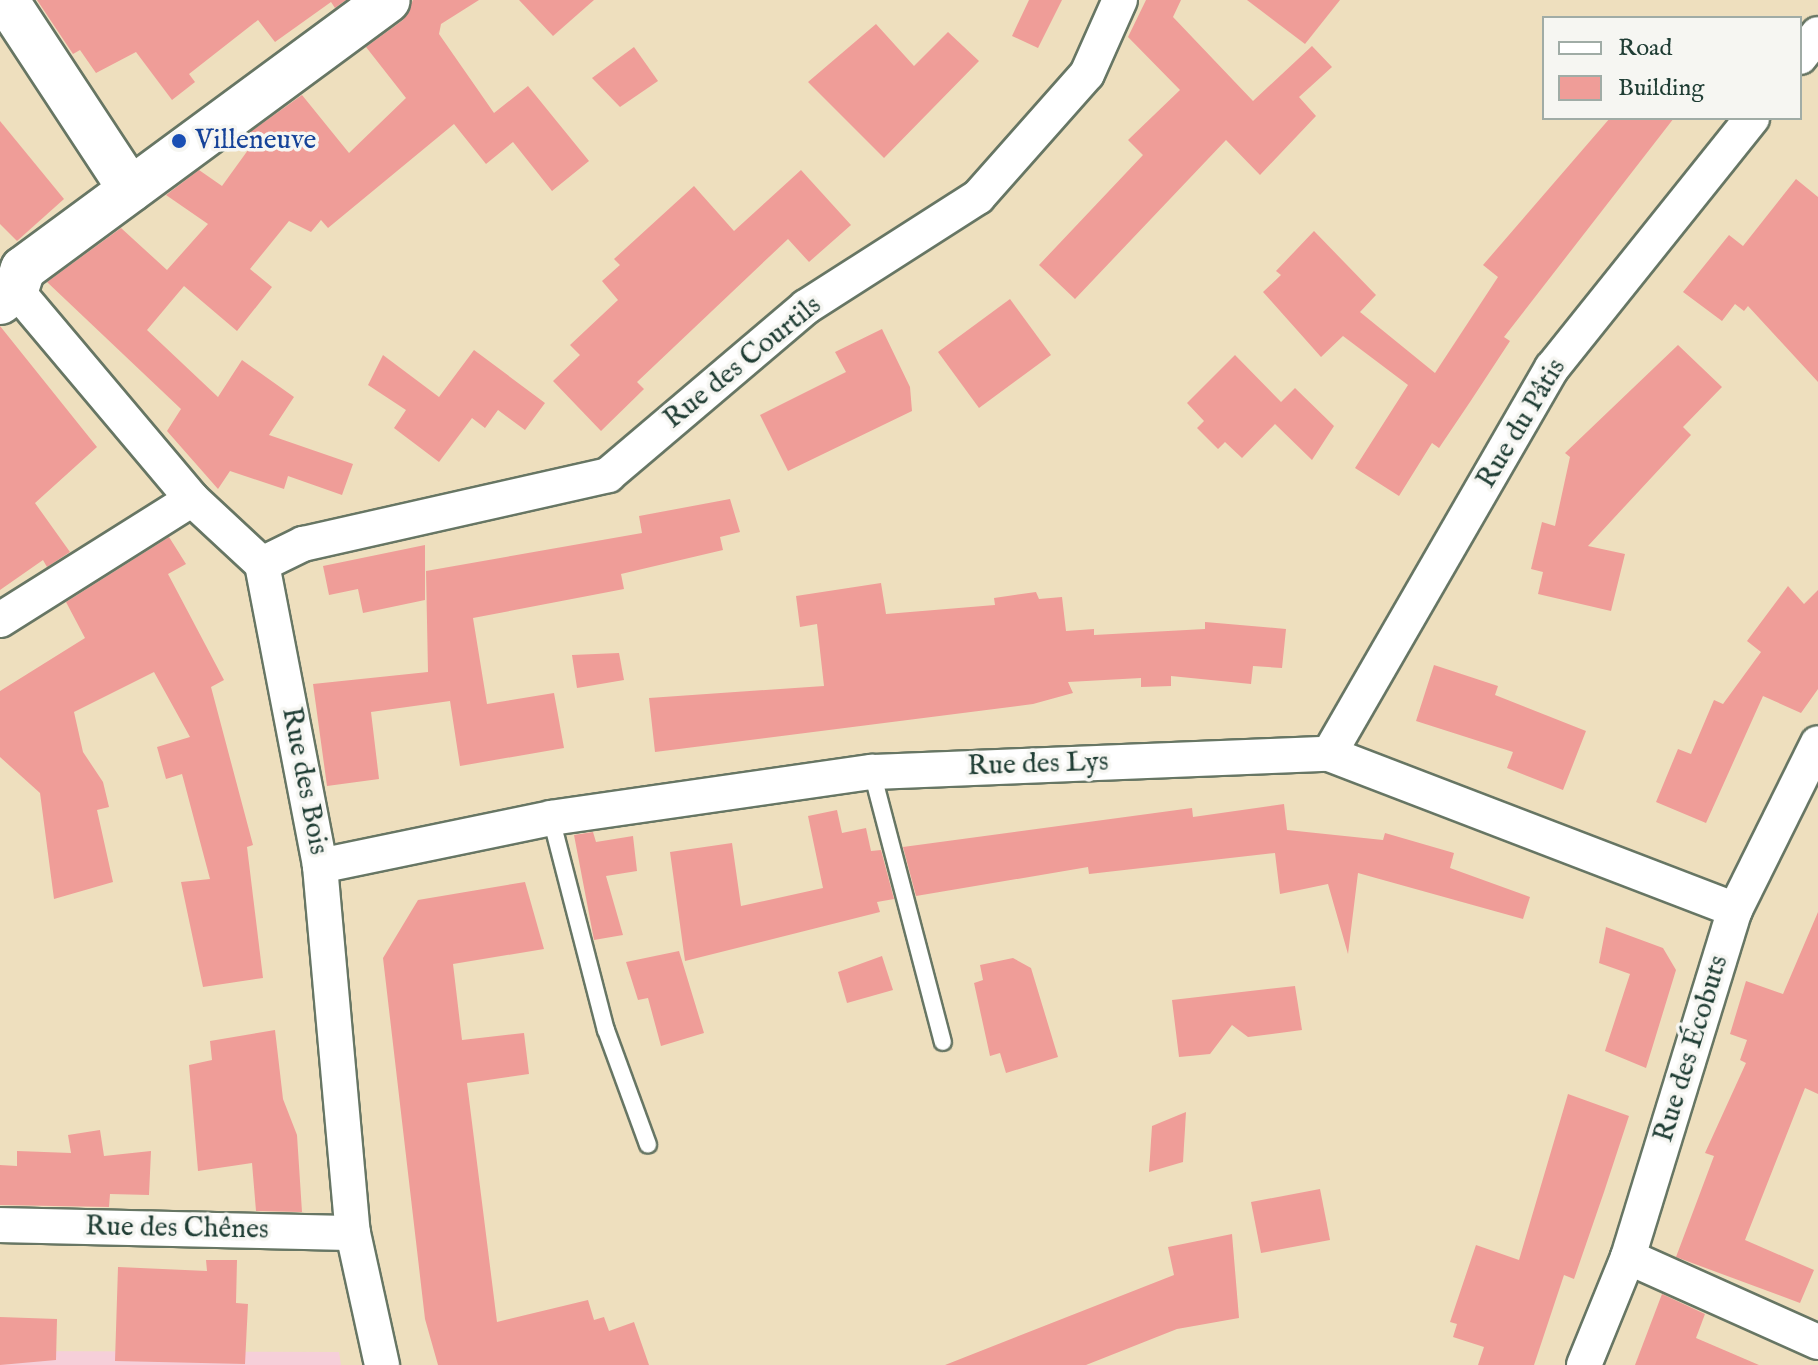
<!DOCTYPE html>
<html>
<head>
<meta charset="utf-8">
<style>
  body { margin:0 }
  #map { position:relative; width:1818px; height:1365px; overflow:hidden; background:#eedfbe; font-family:"IM FELL English",serif }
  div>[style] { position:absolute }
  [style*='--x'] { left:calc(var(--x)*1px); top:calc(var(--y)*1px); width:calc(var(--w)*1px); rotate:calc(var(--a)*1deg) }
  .built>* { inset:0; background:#f6cfd9 }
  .building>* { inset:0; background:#ef9d98 }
  .roads { filter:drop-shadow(2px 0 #677664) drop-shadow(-2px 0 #677664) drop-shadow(0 2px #677664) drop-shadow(0 -2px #677664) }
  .lane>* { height:16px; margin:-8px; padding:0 8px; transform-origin:8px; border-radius:8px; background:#fff }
  .street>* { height:34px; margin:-17px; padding:0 17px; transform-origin:17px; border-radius:17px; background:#fff }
  .secondary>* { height:44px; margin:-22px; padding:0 22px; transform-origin:22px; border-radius:22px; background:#fff }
  .dots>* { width:22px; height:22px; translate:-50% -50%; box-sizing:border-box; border:4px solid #f6f6f2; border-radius:50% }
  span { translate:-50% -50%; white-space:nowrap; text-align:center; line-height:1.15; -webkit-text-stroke:7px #f6f6f2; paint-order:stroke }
  .transit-label { font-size:28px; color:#164399 }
  .left { translate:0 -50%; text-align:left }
  .street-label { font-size:28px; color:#1f3d34 }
  .legend { position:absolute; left:1542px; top:16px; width:260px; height:104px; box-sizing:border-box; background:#f6f6f2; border:2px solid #a0aca6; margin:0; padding:10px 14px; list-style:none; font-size:24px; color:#1f3d34 }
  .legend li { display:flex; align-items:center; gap:16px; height:40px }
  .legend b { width:40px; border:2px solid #a0aca6 }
</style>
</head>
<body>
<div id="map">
  <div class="built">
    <i style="clip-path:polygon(0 1351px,339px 1352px,341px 1365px,0 1365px)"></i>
  </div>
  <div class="building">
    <i style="clip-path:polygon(37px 0,346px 0,335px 8px,331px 2px,275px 42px,258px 20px,189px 74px,195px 82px,172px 100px,136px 52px,96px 73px,80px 50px,73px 54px)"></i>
    <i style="clip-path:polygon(413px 0,479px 0,441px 24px,439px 34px,494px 113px,528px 86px,589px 161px,552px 191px,513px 142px,486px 164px,454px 124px,328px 228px,321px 220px,311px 232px,289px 221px,250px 269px,272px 287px,237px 331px,184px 286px,147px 330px,218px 397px,242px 360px,294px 397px,269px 435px,353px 464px,342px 495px,288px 476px,284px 489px,230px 471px,218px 489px,167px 431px,181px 409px,47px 282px,121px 228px,167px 270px,208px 224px,166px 195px,199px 170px,222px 186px,256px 139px,250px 132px,302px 95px,349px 153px,406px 98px,366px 47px,403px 20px)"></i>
    <i style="clip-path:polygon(519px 0,594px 0,553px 36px)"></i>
    <i style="clip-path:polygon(1029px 0,1062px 0,1038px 48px,1012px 36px)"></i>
    <i style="clip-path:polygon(1146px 0,1181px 0,1173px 17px,1253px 101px,1312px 46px,1332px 67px,1299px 97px,1316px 116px,1260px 175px,1226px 140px,1075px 299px,1039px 265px,1143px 155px,1128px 140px,1180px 90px,1128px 37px)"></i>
    <i style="clip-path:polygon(1247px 0,1340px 0,1305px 44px)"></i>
    <i style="clip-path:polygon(876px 24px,914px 66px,948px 32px,979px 61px,884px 158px,808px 82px)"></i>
    <i style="clip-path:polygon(634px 47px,658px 81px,620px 107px,592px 78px)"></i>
    <i style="clip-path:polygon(1610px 118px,1674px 118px,1504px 337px,1510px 341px,1470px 402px,1439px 448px,1432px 443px,1399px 496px,1355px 468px,1408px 385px,1343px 336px,1321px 357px,1263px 292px,1281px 275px,1276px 271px,1314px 231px,1376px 295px,1360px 312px,1435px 373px,1498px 277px,1483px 265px)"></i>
    <i style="clip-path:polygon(0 121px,64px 199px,17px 241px,0 224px)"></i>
    <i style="clip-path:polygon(801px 170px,851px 225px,809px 262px,788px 239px,637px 382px,644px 389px,601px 431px,553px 381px,580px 355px,570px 345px,618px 300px,602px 281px,620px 265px,614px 259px,694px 186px,734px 231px)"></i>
    <i style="clip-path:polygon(1796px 179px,1818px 197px,1818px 382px,1748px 306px,1744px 311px,1735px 304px,1722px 321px,1683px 292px,1729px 235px,1743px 246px)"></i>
    <i style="clip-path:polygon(1010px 299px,1051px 355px,979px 408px,938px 352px)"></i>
    <i style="clip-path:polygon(0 326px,97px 447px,35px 503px,70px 552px,47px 567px,43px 560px,0 590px)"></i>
    <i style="clip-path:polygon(882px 329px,910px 387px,912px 411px,788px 471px,760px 415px,846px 372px,835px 352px)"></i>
    <i style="clip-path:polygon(1678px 345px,1722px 387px,1683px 427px,1691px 435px,1588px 546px,1625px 554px,1611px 611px,1538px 594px,1543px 572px,1531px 569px,1542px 522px,1555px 526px,1570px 457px,1565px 453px)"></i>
    <i style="clip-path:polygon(474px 350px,545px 403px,525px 430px,498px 410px,485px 428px,472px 418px,439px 462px,394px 428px,406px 410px,368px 385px,383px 355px,439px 397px)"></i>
    <i style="clip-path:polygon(1235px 355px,1281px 402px,1295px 388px,1334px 426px,1312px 460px,1275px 424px,1242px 458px,1225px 442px,1218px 449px,1197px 428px,1204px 421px,1187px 403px)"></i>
    <i style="clip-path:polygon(730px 499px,740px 532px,720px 537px,723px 550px,621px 574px,624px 589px,473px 618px,487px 704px,554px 693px,564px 748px,460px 766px,450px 701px,371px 712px,379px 779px,327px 786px,313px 684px,428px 672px,426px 571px,642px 533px,639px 516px)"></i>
    <i style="clip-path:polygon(169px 537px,186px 564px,168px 574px,224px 680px,211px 687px,253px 845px,247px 847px,263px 978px,203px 987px,181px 882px,210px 879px,182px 774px,166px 779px,157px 747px,190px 737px,154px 672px,74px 712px,83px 752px,103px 782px,109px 807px,97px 810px,113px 882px,54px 899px,40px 793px,0 757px,0 691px,85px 638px,66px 602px)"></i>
    <i style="clip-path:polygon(425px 545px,425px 600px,363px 613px,358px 589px,329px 595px,323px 566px)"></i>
    <i style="clip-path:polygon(881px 583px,886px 614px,995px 605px,994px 598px,1036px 592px,1039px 599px,1062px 597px,1066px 631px,1094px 629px,1094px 635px,1205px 629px,1205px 622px,1286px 629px,1282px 668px,1253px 666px,1251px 684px,1171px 676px,1171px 686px,1141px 687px,1141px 678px,1068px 682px,1073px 693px,1033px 704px,655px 752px,649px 698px,824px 686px,817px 624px,800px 627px,796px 596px)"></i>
    <i style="clip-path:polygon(1788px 586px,1804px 604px,1818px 590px,1818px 689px,1801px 713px,1763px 696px,1706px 823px,1656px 802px,1678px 749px,1691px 754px,1714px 700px,1723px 704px,1761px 652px,1747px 641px)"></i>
    <i style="clip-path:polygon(619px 653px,624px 680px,577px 688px,572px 655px)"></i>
    <i style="clip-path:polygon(1434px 665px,1498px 686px,1495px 695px,1586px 731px,1563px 790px,1507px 768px,1513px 752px,1416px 721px)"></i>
    <i style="clip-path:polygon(1284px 804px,1287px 830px,1383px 840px,1385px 833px,1454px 853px,1450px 868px,1530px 897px,1523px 919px,1358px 873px,1348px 954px,1328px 884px,1280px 894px,1275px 853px,1089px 874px,1088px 867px,916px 896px,903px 847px,1192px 808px,1193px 817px)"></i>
    <i style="clip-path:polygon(837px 810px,842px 833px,866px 828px,871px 851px,881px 850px,894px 899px,877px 902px,880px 912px,685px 961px,670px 852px,732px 843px,741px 906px,823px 888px,808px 816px)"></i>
    <i style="clip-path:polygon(593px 832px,596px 842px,633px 836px,637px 871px,606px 876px,623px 935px,594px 940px,574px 835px)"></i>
    <i style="clip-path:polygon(525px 882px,544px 949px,453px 964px,462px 1040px,524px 1033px,529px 1074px,467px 1083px,497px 1322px,588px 1300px,594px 1320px,604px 1317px,609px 1331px,634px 1322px,649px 1365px,438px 1365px,425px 1319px,383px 958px,418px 900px)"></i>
    <i style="clip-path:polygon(1818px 912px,1818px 1094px,1805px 1088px,1745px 1240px,1814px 1270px,1800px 1303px,1676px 1257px,1714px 1156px,1705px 1153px,1746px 1063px,1740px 1060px,1747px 1040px,1730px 1034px,1746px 981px,1783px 994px)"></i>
    <i style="clip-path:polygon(1606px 927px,1663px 948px,1676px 970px,1646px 1068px,1605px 1051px,1630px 974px,1599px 963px)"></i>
    <i style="clip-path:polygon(679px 951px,704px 1033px,661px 1046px,648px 998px,638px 1000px,626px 962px)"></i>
    <i style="clip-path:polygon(882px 956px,893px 990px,847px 1003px,838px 972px)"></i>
    <i style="clip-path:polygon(1013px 958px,1031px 968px,1058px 1057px,1006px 1073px,1000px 1053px,990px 1056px,974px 983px,983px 980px,980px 965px)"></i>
    <i style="clip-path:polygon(1295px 986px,1302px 1030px,1248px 1037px,1232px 1025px,1210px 1054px,1179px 1057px,1172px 1000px)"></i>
    <i style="clip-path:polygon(275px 1030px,283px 1099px,297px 1135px,302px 1212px,256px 1211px,252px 1163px,198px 1171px,189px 1065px,212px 1060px,210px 1041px)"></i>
    <i style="clip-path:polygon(1568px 1094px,1629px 1116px,1604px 1192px,1574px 1279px,1564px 1275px,1534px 1365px,1478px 1365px,1484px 1347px,1453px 1337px,1457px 1324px,1450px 1322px,1476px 1245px,1519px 1260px)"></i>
    <i style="clip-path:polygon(1186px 1112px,1183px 1162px,1149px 1172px,1152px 1126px)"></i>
    <i style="clip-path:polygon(100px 1130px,104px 1156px,151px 1151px,149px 1195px,110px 1194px,109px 1207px,0 1205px,0 1165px,17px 1166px,17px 1151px,71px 1153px,68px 1135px)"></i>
    <i style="clip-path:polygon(1320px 1189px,1330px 1240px,1261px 1253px,1251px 1202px)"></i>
    <i style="clip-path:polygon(1232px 1234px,1239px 1318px,1177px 1329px,1086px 1365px,945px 1365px,1174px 1275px,1168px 1247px)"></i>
    <i style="clip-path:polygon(206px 1260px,237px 1260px,236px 1303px,248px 1304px,245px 1364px,115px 1361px,118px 1267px,207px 1271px)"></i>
    <i style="clip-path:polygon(1662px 1294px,1705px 1314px,1696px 1338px,1759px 1365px,1635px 1365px)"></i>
    <i style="clip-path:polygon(0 1317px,57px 1319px,56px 1360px,0 1365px)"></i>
  </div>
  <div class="roads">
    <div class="lane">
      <i style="--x:872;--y:772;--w:279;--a:75.3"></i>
      <i style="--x:551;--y:818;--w:219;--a:75.5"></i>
      <i style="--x:606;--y:1030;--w:122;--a:69.9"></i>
    </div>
    <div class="street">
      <i style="--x:1800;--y:57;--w:29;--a:-52"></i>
      <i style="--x:16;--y:290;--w:273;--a:49.9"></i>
      <i style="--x:192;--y:499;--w:96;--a:42.9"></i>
      <i style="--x:262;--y:564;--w:308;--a:79.1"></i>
      <i style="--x:320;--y:866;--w:368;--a:84.9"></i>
      <i style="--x:353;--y:1233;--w:135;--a:77.6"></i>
      <i style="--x:262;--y:564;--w:46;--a:-26"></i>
      <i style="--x:303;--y:544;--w:313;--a:-12.7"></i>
      <i style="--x:608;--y:475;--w:260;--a:-40.3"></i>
      <i style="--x:806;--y:307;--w:204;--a:-32.6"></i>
      <i style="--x:978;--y:197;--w:164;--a:-48.5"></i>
      <i style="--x:1087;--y:74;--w:81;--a:-66"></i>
      <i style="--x:0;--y:620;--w:227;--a:-32.2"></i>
      <i style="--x:1329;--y:754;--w:446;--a:-60"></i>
      <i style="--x:1552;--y:368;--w:320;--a:-51.3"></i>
      <i style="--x:320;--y:866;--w:236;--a:-11.7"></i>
      <i style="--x:551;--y:818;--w:324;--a:-8.2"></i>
      <i style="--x:872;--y:772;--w:457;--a:-2.3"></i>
      <i style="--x:1329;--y:754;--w:435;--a:21"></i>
      <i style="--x:0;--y:1225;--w:353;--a:1.3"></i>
      <i style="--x:1628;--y:1257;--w:208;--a:24.1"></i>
      <i style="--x:1584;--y:1365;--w:117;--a:-67.8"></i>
      <i style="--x:1628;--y:1257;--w:363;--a:-72.9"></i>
      <i style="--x:1735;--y:910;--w:186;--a:-63.6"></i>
    </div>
    <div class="secondary">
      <i style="--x:6;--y:0;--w:227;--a:56.7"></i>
      <i style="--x:0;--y:302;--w:20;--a:-37"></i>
      <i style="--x:16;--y:290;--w:22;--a:-72"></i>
      <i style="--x:23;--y:269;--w:453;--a:-36.4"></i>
    </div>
  </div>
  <div class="dots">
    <i style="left:179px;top:141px;background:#1a4fb4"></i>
  </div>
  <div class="transit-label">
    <span class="left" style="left:195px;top:141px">Villeneuve</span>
  </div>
  <div class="street-label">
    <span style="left:743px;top:363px;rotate:-39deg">Rue des Courtils</span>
    <span style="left:1522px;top:424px;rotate:-59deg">Rue du Pâtis</span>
    <span style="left:1038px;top:765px;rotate:-2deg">Rue des Lys</span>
    <span style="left:304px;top:781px;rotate:79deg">Rue des Bois</span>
    <span style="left:1692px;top:1049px;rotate:-73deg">Rue des Écobuts</span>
    <span style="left:177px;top:1229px;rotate:1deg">Rue des Chênes</span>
  </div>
  <ul class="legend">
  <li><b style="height:10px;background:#fff"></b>Road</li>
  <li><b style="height:22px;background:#ef9d98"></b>Building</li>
  </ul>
</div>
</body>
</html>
